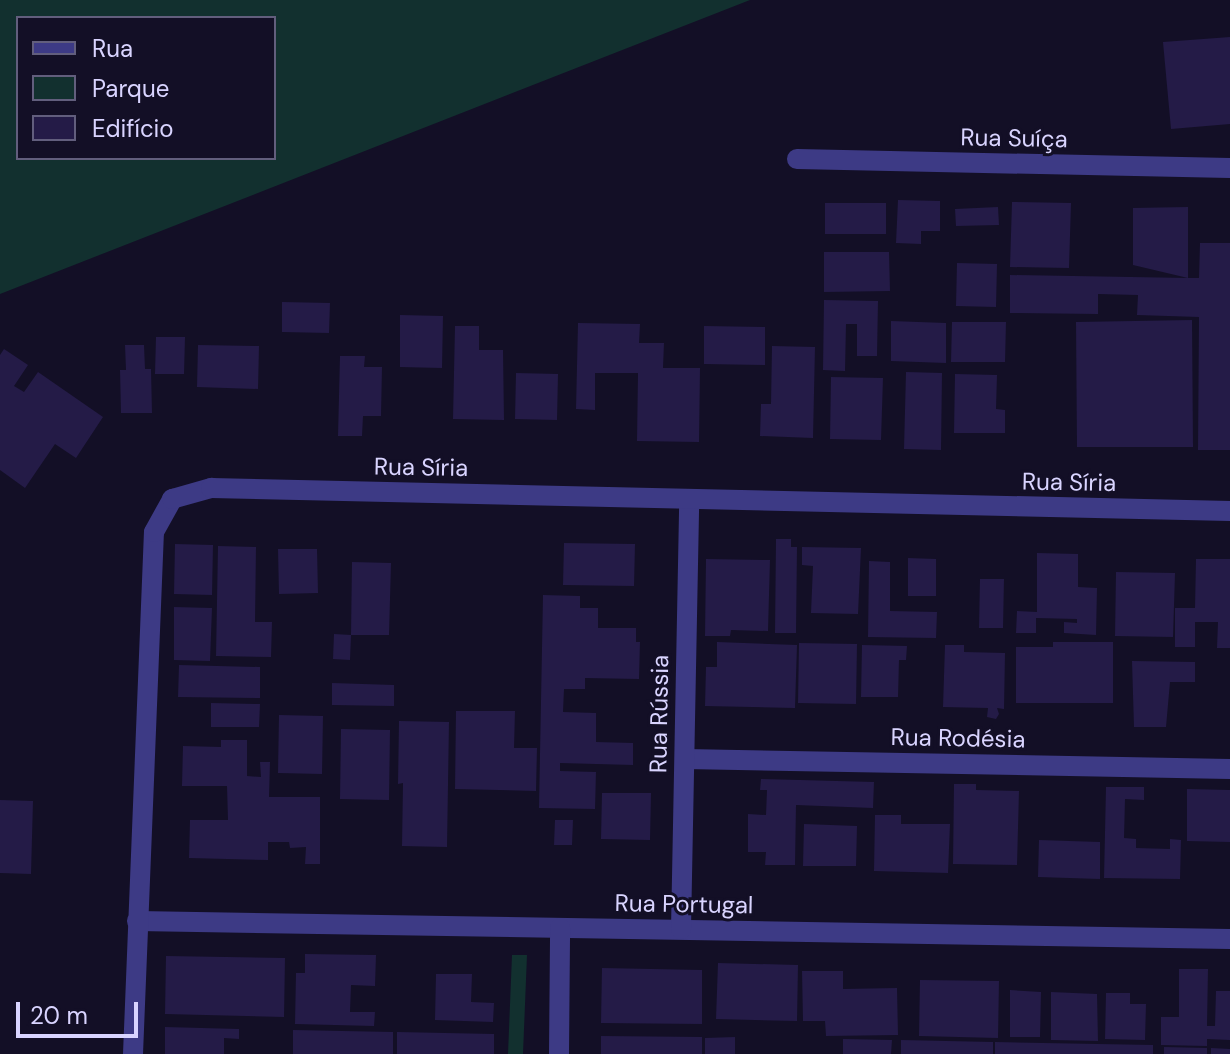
<!DOCTYPE html>
<html>
<head>
<meta charset="utf-8">
<style>
  body { margin:0 }
  #map { position:relative; width:1230px; height:1054px; overflow:hidden; background:#130f26; font-family:"DM Sans",sans-serif }
  div>[style] { position:absolute }
  [style*='--x'] { left:calc(var(--x)*1px); top:calc(var(--y)*1px); width:calc(var(--w)*1px); rotate:calc(var(--a)*1deg) }
  .green>* { inset:0; background:#12302f }
  .building>* { inset:0; background:#241b47 }
  .minor>* { height:20px; margin:-10px; padding:0 10px; transform-origin:10px; border-radius:10px; background:#3d3a85 }
  span { translate:-50% -50%; white-space:nowrap; text-align:center; line-height:1.15; -webkit-text-stroke:6px #130f26; paint-order:stroke }
  .street-label { font-size:24px; color:#d9d4ff }
  .legend { position:absolute; left:16px; top:16px; width:260px; height:144px; box-sizing:border-box; background:#130f26; border:2px solid #625e7d; margin:0; padding:10px 14px; list-style:none; font-size:24px; color:#d9d4ff }
  .legend li { display:flex; align-items:center; gap:16px; height:40px }
  .legend b { width:40px; border:2px solid #625e7d }
  .scale { position:absolute; left:16px; top:1002px; width:122px; height:36px; box-sizing:border-box; border:4px solid #d9d4ff; border-top:0; padding-left:10px; font-size:24px; line-height:28px; white-space:nowrap; color:#d9d4ff; -webkit-text-stroke:6px #130f26; paint-order:stroke }
</style>
</head>
<body>
<div id="map">
  <div class="green">
    <i style="clip-path:polygon(evenodd,0 0,750px 0,0 294px,0 0,274px 18px,274px 158px,18px 158px,18px 18px,274px 18px)"></i>
    <i style="clip-path:polygon(512px 955px,527px 955px,523px 1054px,508px 1054px)"></i>
  </div>
  <div class="building">
    <i style="clip-path:polygon(1230px 37px,1230px 124px,1171px 129px,1163px 42px)"></i>
    <i style="clip-path:polygon(898px 200px,940px 201px,940px 231px,921px 231px,921px 244px,896px 243px)"></i>
    <i style="clip-path:polygon(1012px 202px,1071px 203px,1069px 268px,1010px 267px)"></i>
    <i style="clip-path:polygon(825px 203px,886px 203px,886px 234px,825px 234px)"></i>
    <i style="clip-path:polygon(998px 207px,999px 225px,956px 226px,955px 209px)"></i>
    <i style="clip-path:polygon(1188px 207px,1188px 278px,1199px 278px,1200px 243px,1230px 243px,1230px 450px,1198px 450px,1199px 317px,1137px 315px,1138px 295px,1098px 294px,1098px 314px,1010px 313px,1010px 275px,1188px 278px,1133px 265px,1133px 208px)"></i>
    <i style="clip-path:polygon(824px 252px,889px 252px,890px 291px,824px 292px)"></i>
    <i style="clip-path:polygon(957px 263px,997px 264px,996px 307px,956px 306px)"></i>
    <i style="clip-path:polygon(824px 300px,878px 301px,877px 356px,857px 356px,857px 324px,846px 324px,845px 371px,823px 370px)"></i>
    <i style="clip-path:polygon(282px 302px,330px 303px,329px 333px,282px 332px)"></i>
    <i style="clip-path:polygon(400px 315px,443px 316px,442px 368px,400px 367px)"></i>
    <i style="clip-path:polygon(1192px 320px,1193px 447px,1077px 447px,1076px 322px)"></i>
    <i style="clip-path:polygon(891px 321px,946px 323px,946px 363px,891px 361px)"></i>
    <i style="clip-path:polygon(952px 322px,1006px 322px,1005px 362px,951px 362px)"></i>
    <i style="clip-path:polygon(578px 323px,640px 324px,639px 343px,664px 343px,663px 368px,700px 368px,699px 442px,637px 441px,638px 373px,595px 373px,595px 410px,576px 409px)"></i>
    <i style="clip-path:polygon(455px 326px,479px 326px,479px 350px,503px 350px,504px 420px,453px 419px)"></i>
    <i style="clip-path:polygon(704px 326px,765px 327px,765px 365px,704px 364px)"></i>
    <i style="clip-path:polygon(156px 337px,185px 337px,184px 374px,155px 374px)"></i>
    <i style="clip-path:polygon(125px 345px,144px 345px,145px 369px,151px 369px,152px 413px,121px 413px,120px 370px,126px 370px)"></i>
    <i style="clip-path:polygon(198px 345px,259px 346px,258px 389px,197px 387px)"></i>
    <i style="clip-path:polygon(772px 346px,815px 347px,813px 438px,760px 436px,761px 404px,771px 404px)"></i>
    <i style="clip-path:polygon(4px 349px,28px 365px,14px 386px,24px 392px,38px 372px,103px 417px,76px 458px,55px 444px,25px 488px,0 470px,0 355px)"></i>
    <i style="clip-path:polygon(340px 356px,365px 356px,364px 367px,382px 367px,381px 416px,363px 416px,362px 436px,338px 436px)"></i>
    <i style="clip-path:polygon(906px 372px,942px 373px,941px 450px,904px 449px)"></i>
    <i style="clip-path:polygon(516px 373px,558px 374px,557px 420px,515px 419px)"></i>
    <i style="clip-path:polygon(955px 374px,997px 375px,996px 409px,1005px 410px,1005px 433px,954px 433px)"></i>
    <i style="clip-path:polygon(831px 377px,883px 378px,881px 440px,830px 439px)"></i>
    <i style="clip-path:polygon(776px 539px,791px 539px,791px 547px,797px 547px,796px 633px,775px 633px)"></i>
    <i style="clip-path:polygon(564px 543px,635px 544px,634px 586px,563px 585px)"></i>
    <i style="clip-path:polygon(175px 544px,213px 545px,212px 595px,174px 594px)"></i>
    <i style="clip-path:polygon(218px 546px,256px 547px,255px 622px,272px 622px,271px 657px,216px 656px)"></i>
    <i style="clip-path:polygon(802px 547px,861px 548px,858px 614px,811px 613px,813px 566px,802px 565px)"></i>
    <i style="clip-path:polygon(278px 549px,317px 549px,318px 593px,279px 594px)"></i>
    <i style="clip-path:polygon(1037px 553px,1078px 554px,1078px 587px,1097px 588px,1096px 635px,1064px 633px,1064px 622px,1077px 623px,1077px 619px,1036px 618px,1036px 633px,1016px 633px,1017px 611px,1037px 612px)"></i>
    <i style="clip-path:polygon(908px 558px,936px 559px,936px 596px,908px 596px)"></i>
    <i style="clip-path:polygon(706px 559px,770px 560px,768px 631px,731px 630px,730px 636px,705px 636px)"></i>
    <i style="clip-path:polygon(1196px 559px,1230px 559px,1230px 648px,1217px 648px,1218px 622px,1195px 622px,1195px 647px,1175px 647px,1175px 608px,1195px 608px)"></i>
    <i style="clip-path:polygon(869px 561px,890px 562px,890px 611px,937px 612px,936px 638px,868px 637px)"></i>
    <i style="clip-path:polygon(352px 562px,391px 563px,389px 635px,351px 635px)"></i>
    <i style="clip-path:polygon(1116px 572px,1175px 573px,1173px 637px,1115px 636px)"></i>
    <i style="clip-path:polygon(980px 579px,1004px 579px,1003px 628px,979px 628px)"></i>
    <i style="clip-path:polygon(543px 595px,580px 596px,580px 608px,598px 608px,598px 628px,636px 628px,636px 642px,640px 642px,639px 679px,585px 678px,585px 689px,564px 689px,563px 712px,596px 713px,596px 742px,633px 743px,633px 765px,560px 763px,560px 771px,596px 772px,595px 809px,539px 808px)"></i>
    <i style="clip-path:polygon(174px 607px,212px 608px,210px 661px,174px 660px)"></i>
    <i style="clip-path:polygon(334px 634px,351px 635px,350px 660px,333px 659px)"></i>
    <i style="clip-path:polygon(717px 642px,797px 645px,795px 708px,705px 706px,706px 667px,717px 667px)"></i>
    <i style="clip-path:polygon(1053px 642px,1113px 642px,1113px 703px,1016px 703px,1016px 647px,1053px 647px)"></i>
    <i style="clip-path:polygon(799px 643px,857px 644px,856px 704px,798px 703px)"></i>
    <i style="clip-path:polygon(862px 645px,907px 646px,906px 660px,899px 660px,898px 697px,861px 697px)"></i>
    <i style="clip-path:polygon(945px 645px,964px 645px,964px 652px,1005px 653px,1004px 709px,997px 708px,999px 714px,996px 719px,987px 717px,988px 708px,943px 707px)"></i>
    <i style="clip-path:polygon(1132px 661px,1195px 662px,1195px 682px,1170px 682px,1166px 727px,1134px 727px)"></i>
    <i style="clip-path:polygon(179px 665px,260px 667px,260px 698px,178px 697px)"></i>
    <i style="clip-path:polygon(332px 683px,394px 685px,394px 706px,332px 705px)"></i>
    <i style="clip-path:polygon(211px 703px,260px 704px,259px 727px,211px 727px)"></i>
    <i style="clip-path:polygon(456px 711px,515px 711px,514px 748px,537px 748px,536px 791px,455px 789px)"></i>
    <i style="clip-path:polygon(279px 715px,323px 716px,322px 774px,278px 773px)"></i>
    <i style="clip-path:polygon(399px 721px,449px 722px,447px 847px,402px 846px,403px 783px,398px 784px)"></i>
    <i style="clip-path:polygon(341px 729px,390px 730px,389px 800px,340px 799px)"></i>
    <i style="clip-path:polygon(221px 740px,247px 740px,247px 776px,261px 777px,260px 762px,270px 762px,269px 797px,320px 797px,320px 864px,305px 864px,306px 847px,290px 848px,289px 842px,268px 842px,268px 860px,189px 858px,190px 820px,228px 820px,227px 786px,182px 786px,183px 746px,221px 747px)"></i>
    <i style="clip-path:polygon(761px 779px,874px 782px,873px 808px,796px 805px,795px 865px,765px 865px,766px 852px,748px 852px,748px 814px,766px 815px,767px 790px,760px 790px)"></i>
    <i style="clip-path:polygon(954px 784px,976px 784px,976px 790px,1019px 791px,1017px 865px,953px 864px)"></i>
    <i style="clip-path:polygon(1106px 787px,1144px 787px,1144px 800px,1125px 799px,1124px 838px,1136px 839px,1136px 848px,1170px 849px,1170px 839px,1181px 840px,1180px 879px,1104px 878px)"></i>
    <i style="clip-path:polygon(1187px 789px,1230px 790px,1230px 842px,1187px 841px)"></i>
    <i style="clip-path:polygon(602px 793px,651px 793px,650px 840px,601px 839px)"></i>
    <i style="clip-path:polygon(0 800px,33px 801px,31px 874px,0 873px)"></i>
    <i style="clip-path:polygon(875px 815px,901px 815px,901px 824px,950px 824px,948px 873px,874px 871px)"></i>
    <i style="clip-path:polygon(555px 820px,573px 820px,572px 845px,554px 845px)"></i>
    <i style="clip-path:polygon(804px 824px,857px 826px,856px 866px,803px 866px)"></i>
    <i style="clip-path:polygon(1039px 840px,1100px 842px,1100px 879px,1038px 877px)"></i>
    <i style="clip-path:polygon(305px 954px,376px 955px,375px 986px,351px 985px,350px 1012px,375px 1012px,374px 1026px,295px 1024px,296px 973px,305px 973px)"></i>
    <i style="clip-path:polygon(166px 956px,285px 958px,284px 1017px,165px 1014px)"></i>
    <i style="clip-path:polygon(718px 963px,798px 965px,797px 1021px,716px 1019px)"></i>
    <i style="clip-path:polygon(602px 968px,702px 970px,702px 1024px,601px 1023px)"></i>
    <i style="clip-path:polygon(1179px 969px,1208px 969px,1207px 1026px,1215px 1026px,1216px 991px,1230px 991px,1230px 1040px,1207px 1039px,1207px 1046px,1161px 1045px,1161px 1017px,1179px 1017px)"></i>
    <i style="clip-path:polygon(802px 971px,843px 971px,843px 989px,897px 988px,898px 1035px,826px 1036px,825px 1021px,803px 1021px)"></i>
    <i style="clip-path:polygon(436px 974px,472px 974px,471px 1002px,494px 1003px,493px 1022px,435px 1020px)"></i>
    <i style="clip-path:polygon(920px 980px,999px 981px,998px 1038px,919px 1036px)"></i>
    <i style="clip-path:polygon(1010px 990px,1041px 992px,1040px 1037px,1010px 1037px)"></i>
    <i style="clip-path:polygon(1051px 992px,1097px 994px,1098px 1041px,1051px 1040px)"></i>
    <i style="clip-path:polygon(1106px 993px,1130px 993px,1130px 1004px,1146px 1004px,1145px 1040px,1105px 1039px)"></i>
    <i style="clip-path:polygon(165px 1027px,239px 1029px,239px 1039px,224px 1038px,224px 1054px,165px 1054px)"></i>
    <i style="clip-path:polygon(293px 1030px,393px 1032px,393px 1054px,293px 1054px)"></i>
    <i style="clip-path:polygon(397px 1032px,494px 1034px,494px 1054px,397px 1054px)"></i>
    <i style="clip-path:polygon(601px 1036px,702px 1037px,702px 1054px,601px 1054px)"></i>
    <i style="clip-path:polygon(735px 1037px,735px 1054px,705px 1054px,705px 1038px)"></i>
    <i style="clip-path:polygon(843px 1039px,892px 1040px,891px 1054px,843px 1054px)"></i>
    <i style="clip-path:polygon(901px 1040px,993px 1042px,993px 1054px,901px 1054px)"></i>
    <i style="clip-path:polygon(995px 1042px,1153px 1045px,1153px 1054px,995px 1054px)"></i>
    <i style="clip-path:polygon(1164px 1047px,1207px 1048px,1207px 1054px,1164px 1054px)"></i>
    <i style="clip-path:polygon(1211px 1048px,1230px 1049px,1230px 1054px,1211px 1054px)"></i>
  </div>
  <div class="minor">
    <i style="--x:797;--y:159;--w:433;--a:1.2"></i>
    <i style="--x:685;--y:759;--w:545;--a:1.05"></i>
    <i style="--x:137;--y:921;--w:1093;--a:0.94"></i>
    <i style="--x:681;--y:929;--w:429;--a:-88.9"></i>
    <i style="--x:133;--y:1054;--w:522;--a:-87.7"></i>
    <i style="--x:154;--y:532;--w:38;--a:-61"></i>
    <i style="--x:172;--y:499;--w:41;--a:-15.8"></i>
    <i style="--x:211;--y:488;--w:1019;--a:1.29"></i>
    <i style="--x:559;--y:1054;--w:126;--a:-89.5"></i>
  </div>
  <div class="street-label">
    <span style="left:1014px;top:138px;rotate:1deg">Rua Suíça</span>
    <span style="left:421px;top:467px;rotate:1deg">Rua Síria</span>
    <span style="left:1069px;top:482px;rotate:1deg">Rua Síria</span>
    <span style="left:659px;top:714px;rotate:-89deg">Rua Rússia</span>
    <span style="left:958px;top:738px;rotate:1deg">Rua Rodésia</span>
    <span style="left:684px;top:904px;rotate:1deg">Rua Portugal</span>
  </div>
  <ul class="legend">
  <li><b style="height:10px;background:#3d3a85"></b>Rua</li>
  <li><b style="height:22px;background:#12302f"></b>Parque</li>
  <li><b style="height:22px;background:#241b47"></b>Edifício</li>
  </ul>
  <div class="scale">20 m</div>
</div>
</body>
</html>
